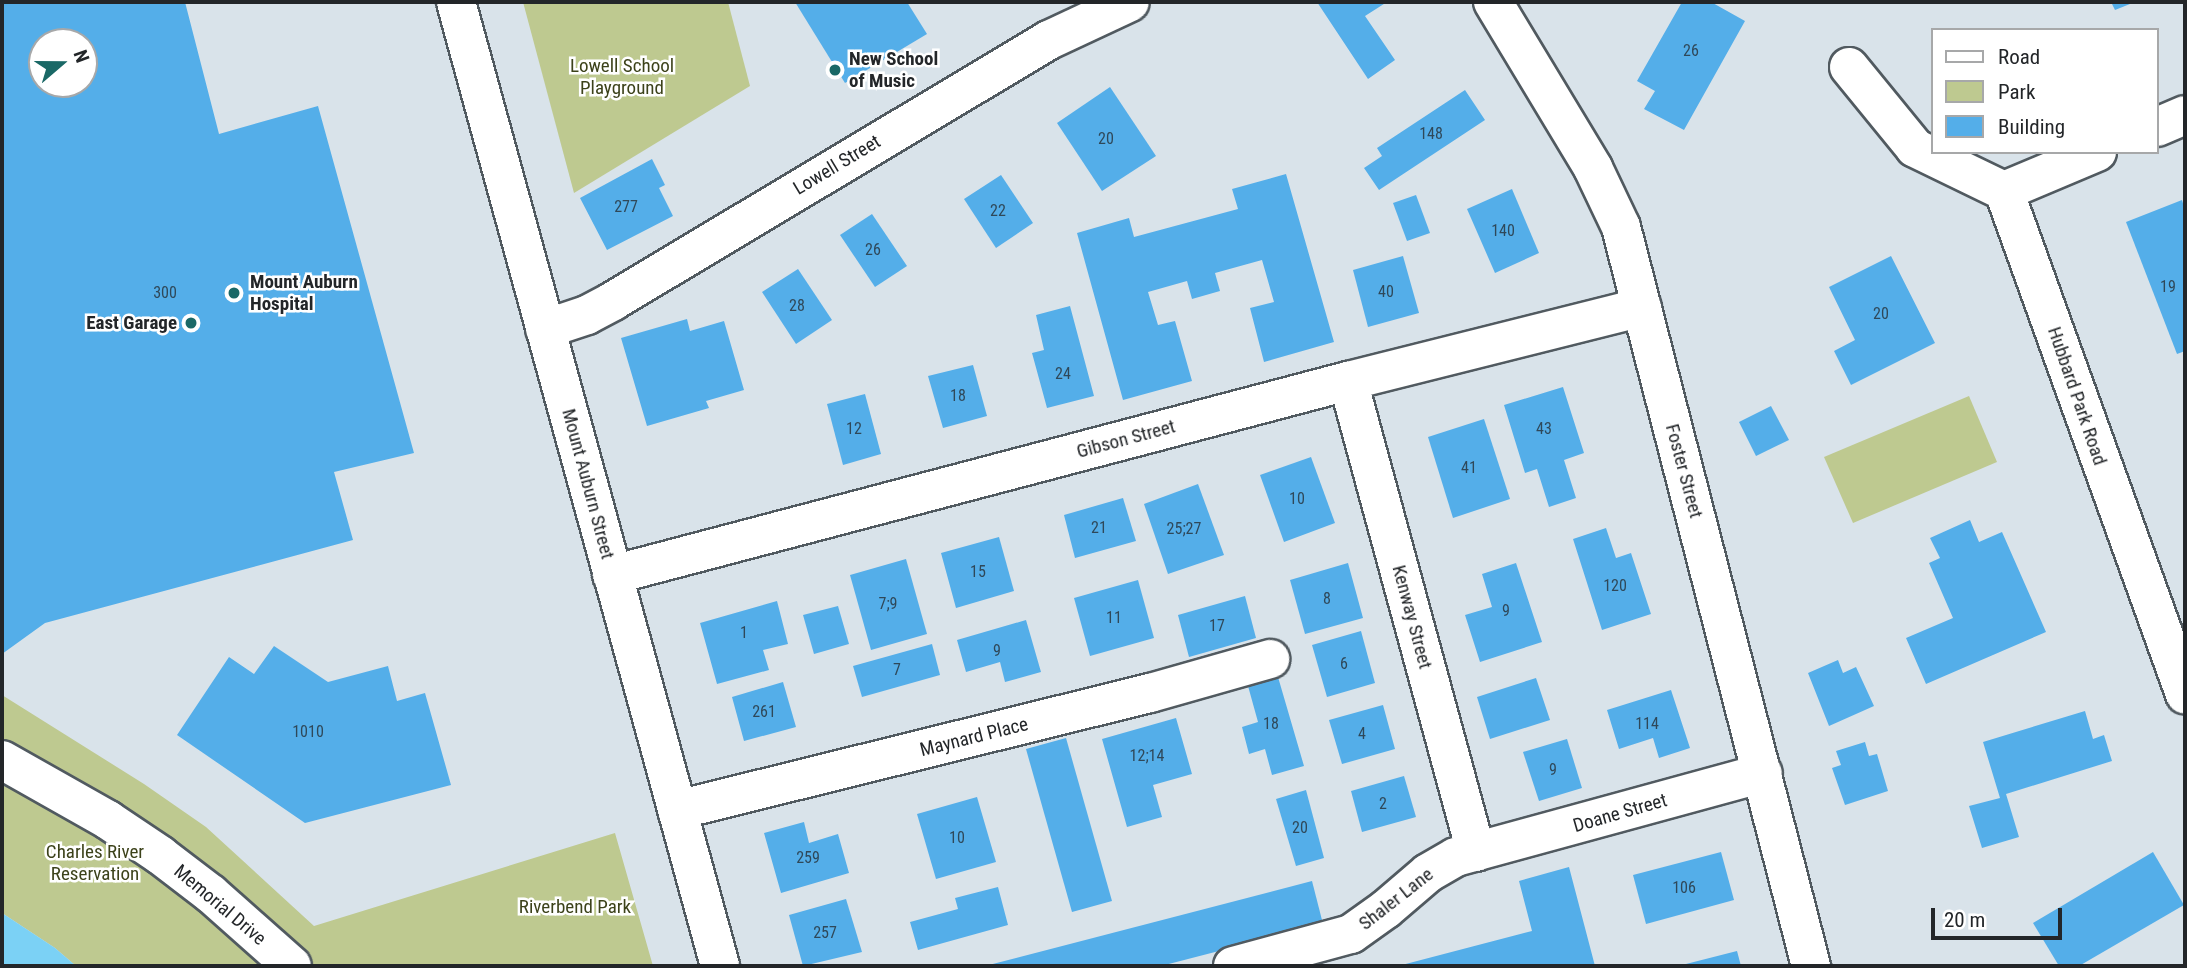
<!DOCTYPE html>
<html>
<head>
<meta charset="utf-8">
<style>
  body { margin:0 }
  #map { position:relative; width:2187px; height:968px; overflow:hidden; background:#d9e3ea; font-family:"Roboto Condensed",sans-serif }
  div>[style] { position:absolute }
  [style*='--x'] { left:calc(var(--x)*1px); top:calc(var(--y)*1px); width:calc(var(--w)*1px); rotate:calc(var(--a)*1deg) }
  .green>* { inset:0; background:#bec990 }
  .water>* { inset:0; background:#7bd1f5 }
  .building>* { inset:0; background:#54aee9 }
  .roads { filter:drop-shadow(2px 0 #515a60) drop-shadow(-2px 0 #515a60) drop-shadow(0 2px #515a60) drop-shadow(0 -2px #515a60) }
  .street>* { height:38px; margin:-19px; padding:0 19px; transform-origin:19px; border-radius:19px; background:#fff }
  .primary>* { height:38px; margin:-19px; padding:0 19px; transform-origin:19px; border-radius:19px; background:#fff }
  .highway>* { height:38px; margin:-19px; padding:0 19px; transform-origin:19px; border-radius:19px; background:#fff }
  .dots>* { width:19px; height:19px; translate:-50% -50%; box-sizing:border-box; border:4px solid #fff; border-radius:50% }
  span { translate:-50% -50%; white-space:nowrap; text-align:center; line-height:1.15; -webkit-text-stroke:5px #fff; paint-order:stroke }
  .number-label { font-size:16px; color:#2f4859 }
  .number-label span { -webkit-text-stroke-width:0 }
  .poi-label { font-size:19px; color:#232629; font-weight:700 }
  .left { translate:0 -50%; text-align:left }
  .right { translate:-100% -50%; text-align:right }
  .park-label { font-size:19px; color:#3c421a }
  .street-label { font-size:19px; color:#232629 }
  .frame { position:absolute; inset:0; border:4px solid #232629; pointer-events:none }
  .legend { position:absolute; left:1931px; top:28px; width:228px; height:126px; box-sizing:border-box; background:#fff; border:2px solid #a7a8a9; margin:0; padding:9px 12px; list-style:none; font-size:21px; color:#232629 }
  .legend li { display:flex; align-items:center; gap:14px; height:35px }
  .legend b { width:35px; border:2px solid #a7a8a9 }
  .north { position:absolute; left:28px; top:28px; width:70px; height:70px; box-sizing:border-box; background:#fff; border:2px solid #a7a8a9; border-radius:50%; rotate:70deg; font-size:19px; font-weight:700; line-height:28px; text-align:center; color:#232629 }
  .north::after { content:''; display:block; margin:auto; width:24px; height:32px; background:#1a6866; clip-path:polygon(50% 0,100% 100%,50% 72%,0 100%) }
  .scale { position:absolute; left:1931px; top:908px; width:131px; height:32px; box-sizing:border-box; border:4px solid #232629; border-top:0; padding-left:9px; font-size:21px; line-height:24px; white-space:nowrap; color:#232629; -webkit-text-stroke:5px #fff; paint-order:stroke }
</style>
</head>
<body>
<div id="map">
  <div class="green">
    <i style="clip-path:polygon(523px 2px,728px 2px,750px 86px,574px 193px)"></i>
    <i style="clip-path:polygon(1969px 396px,1997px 462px,1853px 523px,1824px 457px)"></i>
    <i style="clip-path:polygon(2px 695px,144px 784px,206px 827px,314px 926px,615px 833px,653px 966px,76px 966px,55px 948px,2px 913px)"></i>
  </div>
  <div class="water">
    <i style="clip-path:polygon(2px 913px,55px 948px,76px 966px,2px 966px)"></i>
  </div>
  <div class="building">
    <i style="clip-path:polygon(evenodd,2px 2px,185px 2px,219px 134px,318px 106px,414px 453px,334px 472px,353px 540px,45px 623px,2px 654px,2px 2px,42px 42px,84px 42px,84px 84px,42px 84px,42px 42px)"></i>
    <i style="clip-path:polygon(795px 2px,907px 2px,927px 34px,845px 83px)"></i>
    <i style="clip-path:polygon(1317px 2px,1387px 2px,1365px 16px,1395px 60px,1368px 79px)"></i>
    <i style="clip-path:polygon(1682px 2px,1711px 2px,1745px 21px,1684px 130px,1644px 109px,1655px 91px,1637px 81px)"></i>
    <i style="clip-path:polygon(2111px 2px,2135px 2px,2115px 10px)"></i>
    <i style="clip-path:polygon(1110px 87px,1156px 156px,1102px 191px,1057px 123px)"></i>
    <i style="clip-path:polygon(1465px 90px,1485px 120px,1379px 190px,1364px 168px,1382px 156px,1377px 148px)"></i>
    <i style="clip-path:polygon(652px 159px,665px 185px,659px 188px,673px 216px,607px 250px,580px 198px)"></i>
    <i style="clip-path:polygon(1286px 174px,1334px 342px,1264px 362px,1250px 308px,1274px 302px,1262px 260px,1215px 273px,1220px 291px,1192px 299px,1187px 281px,1148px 292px,1158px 325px,1175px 321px,1192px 381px,1123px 400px,1077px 233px,1129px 218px,1134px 237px,1238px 209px,1232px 189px)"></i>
    <i style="clip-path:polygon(1001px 175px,1033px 223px,996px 248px,964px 199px)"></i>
    <i style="clip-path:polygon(1512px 189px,1539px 253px,1495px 273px,1467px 209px)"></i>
    <i style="clip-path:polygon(1416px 195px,1430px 233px,1407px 241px,1393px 203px)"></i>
    <i style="clip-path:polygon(2182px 200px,2185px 210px,2185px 351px,2177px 354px,2126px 222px)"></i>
    <i style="clip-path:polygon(872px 214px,907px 266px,875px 287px,840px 235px)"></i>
    <i style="clip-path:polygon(1403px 256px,1419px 313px,1368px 327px,1353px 270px)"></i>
    <i style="clip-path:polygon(1891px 256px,1935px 343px,1851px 385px,1834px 351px,1855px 340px,1829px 287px)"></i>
    <i style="clip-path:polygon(798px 269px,832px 320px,796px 344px,762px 292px)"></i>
    <i style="clip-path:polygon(1070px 306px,1094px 396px,1047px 408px,1032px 353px,1044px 350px,1036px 315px)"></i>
    <i style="clip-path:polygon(687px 319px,690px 331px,724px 321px,744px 390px,706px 401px,709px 408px,647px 426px,621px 338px)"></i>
    <i style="clip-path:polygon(973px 365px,987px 416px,943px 428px,928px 376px)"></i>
    <i style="clip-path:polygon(1563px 387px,1584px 453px,1564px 460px,1576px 498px,1549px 507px,1537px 469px,1525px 473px,1504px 405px)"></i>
    <i style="clip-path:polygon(865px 394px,881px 454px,843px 465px,827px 404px)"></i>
    <i style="clip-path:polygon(1771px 406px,1789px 440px,1756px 456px,1739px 422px)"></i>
    <i style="clip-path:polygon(1484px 419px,1510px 499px,1453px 518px,1428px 437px)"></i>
    <i style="clip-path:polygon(1311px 457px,1335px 523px,1284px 542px,1260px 475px)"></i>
    <i style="clip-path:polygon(1198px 484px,1224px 555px,1168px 574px,1144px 504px)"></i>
    <i style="clip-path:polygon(1123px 498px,1136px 541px,1075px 558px,1064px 515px)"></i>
    <i style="clip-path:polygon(1970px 520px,1979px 542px,2002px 532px,2046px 632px,1926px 684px,1906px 638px,1953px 618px,1929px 563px,1940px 558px,1930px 538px)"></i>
    <i style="clip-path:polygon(1606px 528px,1616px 558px,1631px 553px,1651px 614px,1602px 630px,1573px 539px)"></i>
    <i style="clip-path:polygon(999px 537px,1014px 591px,956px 608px,941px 553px)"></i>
    <i style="clip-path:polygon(906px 559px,927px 634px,871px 650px,850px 575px)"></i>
    <i style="clip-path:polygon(1348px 563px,1363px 618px,1305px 634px,1290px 580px)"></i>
    <i style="clip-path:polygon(1516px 563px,1542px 642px,1480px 662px,1465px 615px,1492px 607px,1482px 574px)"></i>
    <i style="clip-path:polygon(1138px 580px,1154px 638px,1090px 656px,1074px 598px)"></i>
    <i style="clip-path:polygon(1245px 596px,1256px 638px,1189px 657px,1178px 615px)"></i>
    <i style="clip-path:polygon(777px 601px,788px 644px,763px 650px,769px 670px,717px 684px,700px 623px)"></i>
    <i style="clip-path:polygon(838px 606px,849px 644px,814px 654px,803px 615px)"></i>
    <i style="clip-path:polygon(1026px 620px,1041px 672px,1005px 682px,1000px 662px,966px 672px,957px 640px)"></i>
    <i style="clip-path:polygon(1361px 631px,1375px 683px,1327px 697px,1312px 645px)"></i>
    <i style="clip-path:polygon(932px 644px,940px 675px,862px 697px,853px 666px)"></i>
    <i style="clip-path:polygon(274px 646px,328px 682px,388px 666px,397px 701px,425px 693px,451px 785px,305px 823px,177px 735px,229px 657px,254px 674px)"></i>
    <i style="clip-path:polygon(1838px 660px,1843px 673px,1856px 667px,1874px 706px,1829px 726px,1808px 673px)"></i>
    <i style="clip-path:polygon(1278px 677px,1304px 766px,1272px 775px,1265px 749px,1249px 754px,1242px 727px,1258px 722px,1248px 686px)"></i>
    <i style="clip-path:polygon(1536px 678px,1550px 720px,1490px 739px,1477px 697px)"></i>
    <i style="clip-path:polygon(783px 682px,796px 727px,744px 741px,732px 697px)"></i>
    <i style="clip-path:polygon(1671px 690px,1690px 748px,1659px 758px,1653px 738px,1619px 749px,1607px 710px)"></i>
    <i style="clip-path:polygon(1383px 705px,1395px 749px,1342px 764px,1329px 720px)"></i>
    <i style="clip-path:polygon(2085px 711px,2093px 739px,2104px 735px,2112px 761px,2006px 794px,2019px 837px,1982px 848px,1969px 806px,2000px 798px,1983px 742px)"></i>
    <i style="clip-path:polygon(1176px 718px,1192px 774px,1153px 785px,1162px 817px,1127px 827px,1102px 739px)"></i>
    <i style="clip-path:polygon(1066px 738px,1112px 901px,1072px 912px,1026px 749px)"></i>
    <i style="clip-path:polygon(1567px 739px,1582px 788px,1539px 801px,1523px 752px)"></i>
    <i style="clip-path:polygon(1865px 742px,1869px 756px,1877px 754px,1888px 791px,1845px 805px,1832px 768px,1841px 765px,1836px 751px)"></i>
    <i style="clip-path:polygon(1404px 776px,1416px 817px,1362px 832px,1351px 791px)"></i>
    <i style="clip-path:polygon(1306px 790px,1324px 858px,1296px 866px,1276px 799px)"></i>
    <i style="clip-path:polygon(977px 797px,996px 862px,936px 879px,917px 814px)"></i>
    <i style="clip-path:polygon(804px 822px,809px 843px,838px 834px,849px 873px,781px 893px,764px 833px)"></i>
    <i style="clip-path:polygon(1721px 852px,1734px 900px,1646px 924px,1633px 875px)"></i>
    <i style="clip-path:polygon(2153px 852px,2184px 905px,2079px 966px,2059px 966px,2033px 923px)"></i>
    <i style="clip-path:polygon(1569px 867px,1595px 966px,1398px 966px,1532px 931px,1519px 881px)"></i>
    <i style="clip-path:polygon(1312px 881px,1323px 924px,1161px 966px,985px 966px)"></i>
    <i style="clip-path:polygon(998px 887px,1008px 925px,918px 950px,910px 922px,958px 909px,955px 898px)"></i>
    <i style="clip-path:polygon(846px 899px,862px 952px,803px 966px,789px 915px)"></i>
    <i style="clip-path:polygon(1737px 951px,1741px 966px,1682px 966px,1682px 965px)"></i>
  </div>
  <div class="roads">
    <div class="street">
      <i style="--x:1493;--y:2;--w:194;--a:58.9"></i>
      <i style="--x:1593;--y:168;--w:65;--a:64.6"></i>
      <i style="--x:1621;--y:227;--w:763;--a:75.58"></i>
      <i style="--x:1849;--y:67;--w:104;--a:50.8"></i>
      <i style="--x:1915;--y:148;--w:99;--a:25.8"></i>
      <i style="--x:2157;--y:127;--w:30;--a:-23"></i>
      <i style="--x:2097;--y:152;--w:101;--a:157.2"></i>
      <i style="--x:2004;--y:191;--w:535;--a:70.21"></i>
      <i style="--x:545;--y:329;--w:44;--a:-18.4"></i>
      <i style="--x:587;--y:315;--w:30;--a:-28"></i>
      <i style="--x:613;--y:301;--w:508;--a:-30.91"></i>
      <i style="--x:1049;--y:40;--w:89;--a:-25.1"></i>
      <i style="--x:1348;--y:381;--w:488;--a:74.8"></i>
      <i style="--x:612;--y:575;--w:761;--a:-14.77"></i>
      <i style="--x:1348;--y:381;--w:303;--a:-14.1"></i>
      <i style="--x:677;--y:810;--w:487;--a:-13.9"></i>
      <i style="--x:1150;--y:693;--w:125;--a:-15.8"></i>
      <i style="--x:1233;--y:966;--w:122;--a:-15.2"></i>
      <i style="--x:1351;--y:934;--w:43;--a:-35.5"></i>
      <i style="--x:1386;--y:909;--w:55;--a:-40.6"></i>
      <i style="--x:1428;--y:873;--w:32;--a:-30"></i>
      <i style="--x:1456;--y:857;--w:318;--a:-15.3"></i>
    </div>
    <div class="primary">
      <i style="--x:456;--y:2;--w:999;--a:74.68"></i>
    </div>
    <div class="highway">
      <i style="--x:2;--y:760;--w:122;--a:29.5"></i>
      <i style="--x:108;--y:820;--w:63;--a:33.9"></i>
      <i style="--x:160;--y:855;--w:64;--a:37.4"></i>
      <i style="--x:211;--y:894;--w:108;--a:41.6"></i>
    </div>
  </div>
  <div class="dots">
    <i style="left:835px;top:70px;background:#1a6866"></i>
    <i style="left:234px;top:293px;background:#1a6866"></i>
    <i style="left:191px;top:323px;background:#1a6866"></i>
  </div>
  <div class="number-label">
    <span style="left:1691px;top:51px">26</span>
    <span style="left:1431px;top:134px">148</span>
    <span style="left:1106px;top:139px">20</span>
    <span style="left:626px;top:207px">277</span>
    <span style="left:998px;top:211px">22</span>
    <span style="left:1503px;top:231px">140</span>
    <span style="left:873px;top:250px">26</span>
    <span style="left:2168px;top:287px">19</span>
    <span style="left:1386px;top:292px">40</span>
    <span style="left:165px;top:293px">300</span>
    <span style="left:797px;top:306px">28</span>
    <span style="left:1881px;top:314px">20</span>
    <span style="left:1063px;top:374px">24</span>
    <span style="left:958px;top:396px">18</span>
    <span style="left:854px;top:429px">12</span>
    <span style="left:1544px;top:429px">43</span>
    <span style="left:1469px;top:468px">41</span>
    <span style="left:1297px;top:499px">10</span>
    <span style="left:1099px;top:528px">21</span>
    <span style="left:1184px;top:529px">25;27</span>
    <span style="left:978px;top:572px">15</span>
    <span style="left:1615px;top:586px">120</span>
    <span style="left:1327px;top:599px">8</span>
    <span style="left:888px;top:604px">7;9</span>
    <span style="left:1506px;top:611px">9</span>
    <span style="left:1114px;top:618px">11</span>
    <span style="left:1217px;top:626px">17</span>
    <span style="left:744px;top:633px">1</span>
    <span style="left:997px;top:651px">9</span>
    <span style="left:1344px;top:664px">6</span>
    <span style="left:897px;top:670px">7</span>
    <span style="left:764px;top:712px">261</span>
    <span style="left:1271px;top:724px">18</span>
    <span style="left:1647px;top:724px">114</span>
    <span style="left:308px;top:732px">1010</span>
    <span style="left:1362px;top:734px">4</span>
    <span style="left:1147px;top:756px">12;14</span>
    <span style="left:1553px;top:770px">9</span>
    <span style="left:1383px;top:804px">2</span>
    <span style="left:1300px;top:828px">20</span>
    <span style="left:957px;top:838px">10</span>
    <span style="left:808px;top:858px">259</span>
    <span style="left:1684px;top:888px">106</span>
    <span style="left:825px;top:933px">257</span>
  </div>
  <div class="poi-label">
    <span class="left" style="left:849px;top:70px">New School<br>of Music</span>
    <span class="left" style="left:250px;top:293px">Mount Auburn<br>Hospital</span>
    <span class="right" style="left:177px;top:323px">East Garage</span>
  </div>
  <div class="park-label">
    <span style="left:622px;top:77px">Lowell School<br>Playground</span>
    <span style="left:95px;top:863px">Charles River<br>Reservation</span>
    <span style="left:575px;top:907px">Riverbend Park</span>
  </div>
  <div class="street-label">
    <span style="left:837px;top:165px;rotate:-31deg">Lowell Street</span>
    <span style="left:2077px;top:396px;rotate:71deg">Hubbard Park Road</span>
    <span style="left:1126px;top:439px;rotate:-15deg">Gibson Street</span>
    <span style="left:1684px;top:471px;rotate:75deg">Foster Street</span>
    <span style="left:588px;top:484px;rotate:75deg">Mount Auburn Street</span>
    <span style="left:1412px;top:617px;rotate:75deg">Kenway Street</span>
    <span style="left:974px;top:737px;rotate:-14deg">Maynard Place</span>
    <span style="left:1620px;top:813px;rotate:-16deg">Doane Street</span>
    <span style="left:1396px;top:899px;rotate:-38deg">Shaler Lane</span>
    <span style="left:220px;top:905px;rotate:40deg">Memorial Drive</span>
  </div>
  <div class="frame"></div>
  <ul class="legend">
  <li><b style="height:9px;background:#fff"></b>Road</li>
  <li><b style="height:19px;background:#bec990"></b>Park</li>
  <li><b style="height:19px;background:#54aee9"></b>Building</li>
  </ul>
  <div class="north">N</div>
  <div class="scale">20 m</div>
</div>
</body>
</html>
